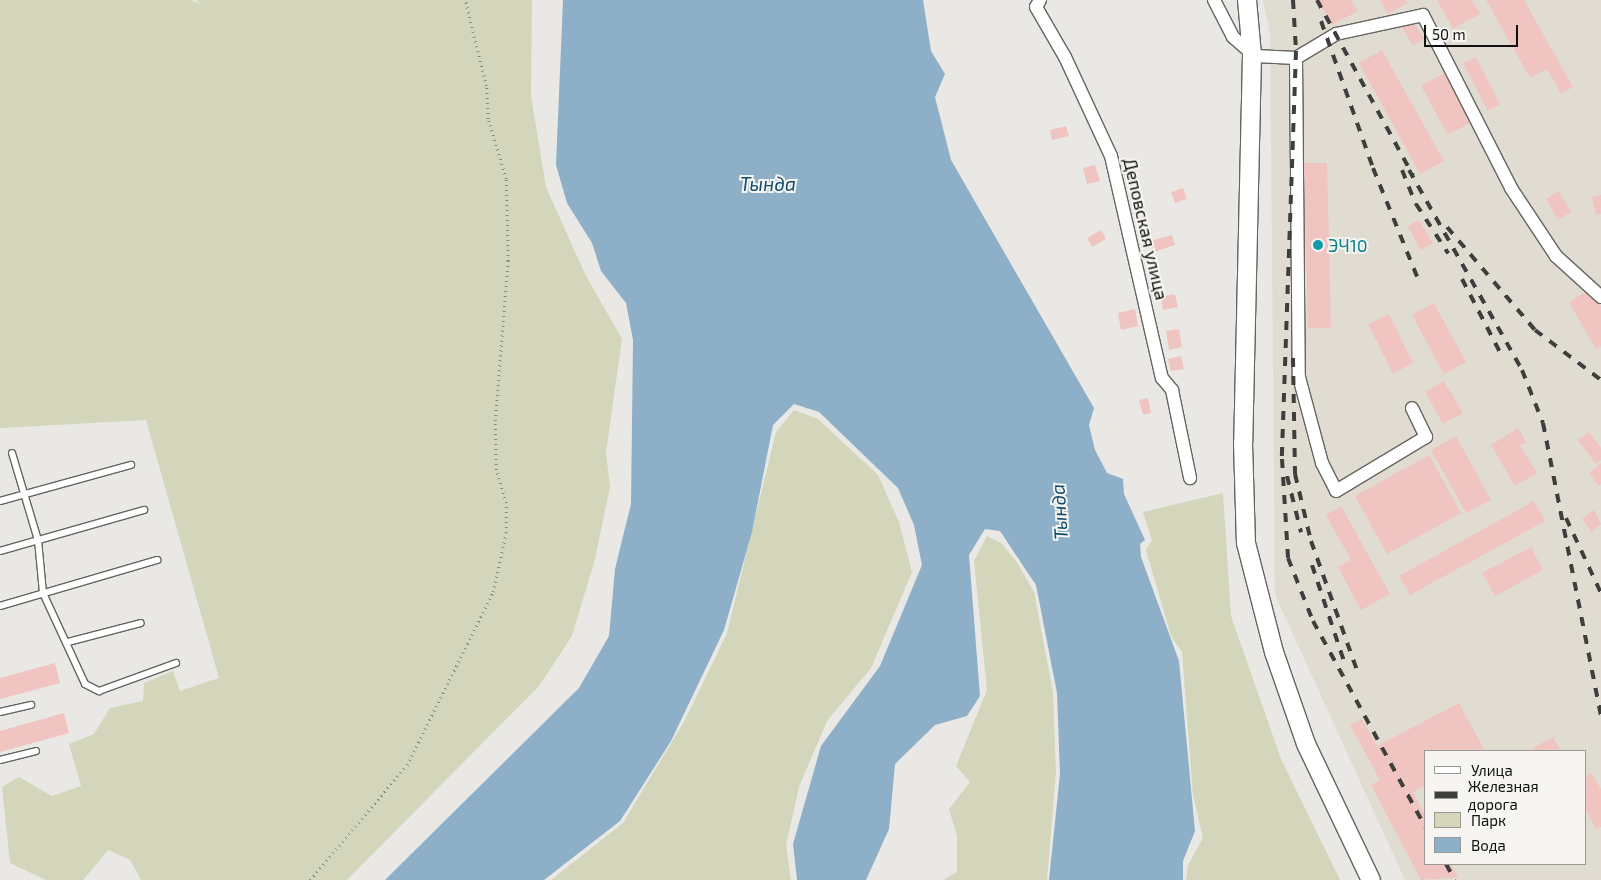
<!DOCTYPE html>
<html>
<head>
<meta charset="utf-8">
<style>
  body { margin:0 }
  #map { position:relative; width:1601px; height:880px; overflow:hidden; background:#e9e8e4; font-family:"Exo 2",sans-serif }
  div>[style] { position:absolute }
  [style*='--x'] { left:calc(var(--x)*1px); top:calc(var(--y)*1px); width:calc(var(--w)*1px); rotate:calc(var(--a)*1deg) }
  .built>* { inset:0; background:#e1dcd2 }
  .green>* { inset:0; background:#d3d6ba }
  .water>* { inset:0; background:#8dafc7 }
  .building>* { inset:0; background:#f0c4c0 }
  .path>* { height:2.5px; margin-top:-1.25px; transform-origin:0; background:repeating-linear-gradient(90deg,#888884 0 1px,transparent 0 5px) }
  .roads { filter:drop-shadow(1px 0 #656460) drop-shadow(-1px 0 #656460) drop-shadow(0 1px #656460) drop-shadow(0 -1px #656460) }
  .lane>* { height:6px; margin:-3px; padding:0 3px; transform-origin:3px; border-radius:3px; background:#fff }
  .street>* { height:12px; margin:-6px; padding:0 6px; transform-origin:6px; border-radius:6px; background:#fff }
  .secondary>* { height:18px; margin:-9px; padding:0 9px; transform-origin:9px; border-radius:9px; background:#fff }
  .rail>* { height:4px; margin-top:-2px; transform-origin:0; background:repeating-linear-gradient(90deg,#3e3e3c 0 9px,transparent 0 18px) }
  .dots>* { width:14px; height:14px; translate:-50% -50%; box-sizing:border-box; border:2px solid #f7f5f1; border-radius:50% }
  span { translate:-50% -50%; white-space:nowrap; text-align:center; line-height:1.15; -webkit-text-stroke:4px #f7f5f1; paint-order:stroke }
  .street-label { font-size:18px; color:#10100e }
  .culture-label { font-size:18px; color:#0d838f }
  .left { translate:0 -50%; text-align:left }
  .water-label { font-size:19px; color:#0e4b6c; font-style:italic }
  .legend { position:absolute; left:1424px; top:750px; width:162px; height:115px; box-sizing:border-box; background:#f7f5f1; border:1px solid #9b9996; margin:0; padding:6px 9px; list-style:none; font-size:15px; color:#10100e }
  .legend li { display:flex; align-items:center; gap:10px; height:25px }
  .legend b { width:25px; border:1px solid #9b9996 }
  .scale { position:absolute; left:1424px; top:25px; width:94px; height:22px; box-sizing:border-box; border:2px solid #10100e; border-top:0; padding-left:6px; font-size:15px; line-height:18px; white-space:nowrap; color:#10100e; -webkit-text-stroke:4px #f7f5f1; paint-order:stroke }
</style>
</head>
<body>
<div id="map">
  <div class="built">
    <i style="clip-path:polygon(evenodd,1263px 0,1601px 0,1601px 880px,1405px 880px,1275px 595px,1270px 33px,1263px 0,1425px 751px,1585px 751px,1585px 864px,1425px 864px,1425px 751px)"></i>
  </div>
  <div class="green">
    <i style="clip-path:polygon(0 0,191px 0,200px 4px,196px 0,532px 0,531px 96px,546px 187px,585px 274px,622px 339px,606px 452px,610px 487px,595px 559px,572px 636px,539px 686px,347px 880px,141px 880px,130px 860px,108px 850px,83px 880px,46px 880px,10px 863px,2px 787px,19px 777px,52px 796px,81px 786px,69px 744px,94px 734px,110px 708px,143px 701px,144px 683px,173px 671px,180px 691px,219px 678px,146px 420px,0 428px)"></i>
    <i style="clip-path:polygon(794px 410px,818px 419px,878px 475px,899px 522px,912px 572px,871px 668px,827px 721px,799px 787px,786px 845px,791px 880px,551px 880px,623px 823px,685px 720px,727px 633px,776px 432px)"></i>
    <i style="clip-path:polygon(1223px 493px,1231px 616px,1281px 759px,1340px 880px,1186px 880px,1188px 865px,1203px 838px,1193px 795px,1182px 652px,1171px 636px,1146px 550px,1152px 540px,1143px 512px)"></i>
    <i style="clip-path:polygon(987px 536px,1001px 543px,1016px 561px,1034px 592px,1053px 692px,1056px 772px,1047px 880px,943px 880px,957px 872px,957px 836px,949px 809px,970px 782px,956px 766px,987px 690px,974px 561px)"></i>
  </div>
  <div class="water">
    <i style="clip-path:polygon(563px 0,923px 0,931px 51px,945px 74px,935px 97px,951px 160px,1094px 408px,1089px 425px,1095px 450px,1107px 473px,1123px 479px,1124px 494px,1145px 540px,1140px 544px,1141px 557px,1179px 661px,1195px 831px,1183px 861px,1183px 880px,1049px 880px,1060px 774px,1057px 693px,1036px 585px,1000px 531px,985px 529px,969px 555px,980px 696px,967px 716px,935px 725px,895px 764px,889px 829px,866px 880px,797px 880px,793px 844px,821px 746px,880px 666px,922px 565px,914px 525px,898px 488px,819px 412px,794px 404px,773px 425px,752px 532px,724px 630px,671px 741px,620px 821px,544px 880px,385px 880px,579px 688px,609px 636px,615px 569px,631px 504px,633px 340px,626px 303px,601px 271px,592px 243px,567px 203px,556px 165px)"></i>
  </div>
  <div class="building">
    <i style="clip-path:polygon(1318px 0,1351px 0,1358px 11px,1332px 25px)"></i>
    <i style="clip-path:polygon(1380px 0,1406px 0,1408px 3px,1388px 14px)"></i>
    <i style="clip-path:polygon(1437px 0,1472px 0,1480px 14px,1453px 29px)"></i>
    <i style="clip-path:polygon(1486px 0,1524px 0,1573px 87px,1561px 94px,1547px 69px,1530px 78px)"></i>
    <i style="clip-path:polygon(1412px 19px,1424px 39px,1413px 46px,1401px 26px)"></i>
    <i style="clip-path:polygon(1382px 50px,1444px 161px,1420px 174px,1359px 63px)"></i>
    <i style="clip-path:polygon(1476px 57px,1500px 104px,1488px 111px,1463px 63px)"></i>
    <i style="clip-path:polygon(1448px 71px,1475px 120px,1448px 135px,1421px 86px)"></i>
    <i style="clip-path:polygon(1066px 126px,1069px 136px,1052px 140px,1050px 130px)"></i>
    <i style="clip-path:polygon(1304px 163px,1327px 163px,1331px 328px,1308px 328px)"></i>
    <i style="clip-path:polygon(1095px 165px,1100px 181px,1087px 184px,1083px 168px)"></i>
    <i style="clip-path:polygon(1183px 188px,1187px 199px,1175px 203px,1171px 192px)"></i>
    <i style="clip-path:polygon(1559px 191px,1571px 212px,1558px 220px,1546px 199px)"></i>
    <i style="clip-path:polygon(1601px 195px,1601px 214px,1596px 215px,1592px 197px)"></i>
    <i style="clip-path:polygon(1419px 220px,1433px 243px,1421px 250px,1408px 226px)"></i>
    <i style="clip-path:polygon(1101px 230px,1106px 239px,1092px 247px,1087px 238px)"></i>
    <i style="clip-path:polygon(1172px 235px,1175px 245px,1153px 252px,1150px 241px)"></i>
    <i style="clip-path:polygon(1591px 289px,1601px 306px,1601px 346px,1596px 349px,1569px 302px)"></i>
    <i style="clip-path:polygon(1175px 294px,1178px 307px,1163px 310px,1161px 297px)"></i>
    <i style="clip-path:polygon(1434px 303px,1466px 362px,1444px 374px,1412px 315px)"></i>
    <i style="clip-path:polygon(1135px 309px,1138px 326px,1121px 330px,1118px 313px)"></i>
    <i style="clip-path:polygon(1389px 314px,1413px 363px,1393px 374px,1368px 324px)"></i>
    <i style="clip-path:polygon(1179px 329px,1182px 347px,1169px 350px,1166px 331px)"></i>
    <i style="clip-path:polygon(1181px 356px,1184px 369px,1171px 371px,1168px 359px)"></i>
    <i style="clip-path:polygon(1444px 381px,1463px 413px,1443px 424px,1425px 392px)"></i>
    <i style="clip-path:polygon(1148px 398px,1151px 413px,1143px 415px,1139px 400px)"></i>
    <i style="clip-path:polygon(1518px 428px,1526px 442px,1520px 445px,1537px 473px,1515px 486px,1491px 445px)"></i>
    <i style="clip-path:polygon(1589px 432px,1601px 448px,1601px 460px,1596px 464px,1578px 440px)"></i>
    <i style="clip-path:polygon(1456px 436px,1491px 500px,1466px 513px,1431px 450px)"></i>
    <i style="clip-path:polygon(1429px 455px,1461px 513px,1387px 554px,1355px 496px)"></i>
    <i style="clip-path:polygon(1601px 463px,1601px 484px,1599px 486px,1589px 473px)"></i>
    <i style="clip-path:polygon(1534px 501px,1545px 521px,1410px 595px,1399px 576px)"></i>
    <i style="clip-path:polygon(1341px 506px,1390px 594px,1361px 610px,1338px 567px,1351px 560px,1326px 515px)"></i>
    <i style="clip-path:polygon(1594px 510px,1601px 524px,1592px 532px,1582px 519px)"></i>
    <i style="clip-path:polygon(1531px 547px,1543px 570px,1495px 596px,1482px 573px)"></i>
    <i style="clip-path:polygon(55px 663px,60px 683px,0 699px,0 678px)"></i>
    <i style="clip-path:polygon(1459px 703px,1485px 751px,1425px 751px,1425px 786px,1413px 792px,1425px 815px,1425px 864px,1451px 864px,1458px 877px,1421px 880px,1371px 785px,1380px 780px,1350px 725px,1362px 719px,1377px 746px)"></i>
    <i style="clip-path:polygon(64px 713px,69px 733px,0 752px,0 731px)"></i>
    <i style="clip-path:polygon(1553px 737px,1561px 751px,1535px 751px,1533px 748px)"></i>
    <i style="clip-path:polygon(1591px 773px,1601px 789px,1601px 827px,1596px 829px,1585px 809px,1585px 777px)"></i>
  </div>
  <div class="path">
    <i style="--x:310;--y:880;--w:150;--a:-49.9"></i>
    <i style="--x:407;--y:765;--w:193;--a:-63.6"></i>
    <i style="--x:493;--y:592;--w:60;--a:-77.6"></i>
    <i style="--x:506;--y:533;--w:30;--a:-90"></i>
    <i style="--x:506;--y:503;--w:34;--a:-107"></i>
    <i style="--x:496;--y:470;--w:49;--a:-91.2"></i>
    <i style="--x:495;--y:421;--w:161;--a:-85.4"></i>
    <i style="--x:508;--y:261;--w:82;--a:-91.4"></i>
    <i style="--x:506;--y:179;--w:63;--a:-106.7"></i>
    <i style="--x:488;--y:119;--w:33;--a:-93"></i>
    <i style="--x:486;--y:86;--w:89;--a:-103.7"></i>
  </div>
  <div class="roads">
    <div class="lane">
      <i style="--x:12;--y:453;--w:91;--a:73.4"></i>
      <i style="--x:38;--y:540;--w:53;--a:84.6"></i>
      <i style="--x:43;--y:593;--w:100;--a:65.2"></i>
      <i style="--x:85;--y:684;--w:16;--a:27"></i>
      <i style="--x:99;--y:691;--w:82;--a:-20"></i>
      <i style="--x:0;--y:501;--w:136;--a:-15.4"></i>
      <i style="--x:0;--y:551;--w:150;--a:-15.9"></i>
      <i style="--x:0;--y:606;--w:164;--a:-16.3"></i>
      <i style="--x:68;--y:642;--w:75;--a:-14.6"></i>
      <i style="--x:0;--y:712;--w:32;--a:-13"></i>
      <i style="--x:0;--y:760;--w:37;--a:-14"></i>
    </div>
    <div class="street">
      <i style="--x:1040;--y:0;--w:8;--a:120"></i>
      <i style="--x:1036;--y:7;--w:58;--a:59.9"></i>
      <i style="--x:1065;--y:57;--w:109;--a:65.1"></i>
      <i style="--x:1111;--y:156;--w:228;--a:77.1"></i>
      <i style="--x:1162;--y:378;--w:16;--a:50"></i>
      <i style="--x:1172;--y:390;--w:90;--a:78.4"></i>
      <i style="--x:1214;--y:0;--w:42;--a:62.8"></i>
      <i style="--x:1233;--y:37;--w:29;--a:41"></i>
      <i style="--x:1255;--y:56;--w:41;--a:2.8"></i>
      <i style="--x:1296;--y:58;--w:47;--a:-31"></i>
      <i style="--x:1336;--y:34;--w:89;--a:-12.3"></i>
      <i style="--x:1423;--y:15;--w:194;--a:63"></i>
      <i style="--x:1511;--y:188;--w:82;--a:56.5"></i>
      <i style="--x:1556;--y:256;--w:61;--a:42.3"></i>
      <i style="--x:1296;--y:58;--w:319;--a:89.5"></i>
      <i style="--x:1299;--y:377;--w:89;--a:75"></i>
      <i style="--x:1322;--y:463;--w:31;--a:63"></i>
      <i style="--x:1336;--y:491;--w:105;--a:-31"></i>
      <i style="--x:1426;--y:437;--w:32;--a:-116"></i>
    </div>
    <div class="secondary">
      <i style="--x:1247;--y:0;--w:55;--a:84.8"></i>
      <i style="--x:1252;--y:55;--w:388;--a:91.3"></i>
      <i style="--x:1243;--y:443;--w:100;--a:88.3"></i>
      <i style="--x:1246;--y:543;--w:113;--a:75.6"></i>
      <i style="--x:1274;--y:652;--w:97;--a:70.8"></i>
      <i style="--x:1306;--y:744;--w:151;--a:64.5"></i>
    </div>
  </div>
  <div class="rail">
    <i style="--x:1293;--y:0;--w:51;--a:86.6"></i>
    <i style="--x:1296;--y:51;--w:408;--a:92"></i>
    <i style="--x:1282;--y:459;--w:99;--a:86.5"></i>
    <i style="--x:1288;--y:558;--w:68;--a:68.4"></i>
    <i style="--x:1313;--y:621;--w:234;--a:61.4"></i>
    <i style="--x:1317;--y:0;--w:200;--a:61.3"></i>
    <i style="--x:1321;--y:21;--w:156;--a:70.5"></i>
    <i style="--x:1373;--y:168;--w:120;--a:67.9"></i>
    <i style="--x:1402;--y:170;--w:37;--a:68"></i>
    <i style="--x:1416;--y:204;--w:59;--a:56.9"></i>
    <i style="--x:1409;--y:170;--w:230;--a:60.5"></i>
    <i style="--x:1522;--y:370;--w:57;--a:68.4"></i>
    <i style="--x:1543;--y:423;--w:298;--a:78.8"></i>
    <i style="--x:1447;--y:227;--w:135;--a:49.5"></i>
    <i style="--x:1535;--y:330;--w:83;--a:37.1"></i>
    <i style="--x:1462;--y:279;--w:89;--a:62.6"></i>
    <i style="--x:1293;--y:358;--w:116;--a:89"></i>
    <i style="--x:1295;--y:474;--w:69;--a:76.6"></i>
    <i style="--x:1311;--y:541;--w:137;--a:70.4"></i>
    <i style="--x:1287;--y:476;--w:58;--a:76"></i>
    <i style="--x:1566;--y:518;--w:83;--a:65"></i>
    <i style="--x:1312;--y:565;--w:101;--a:71.6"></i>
    <i style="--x:1446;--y:864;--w:18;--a:61"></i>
  </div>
  <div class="dots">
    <i style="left:1318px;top:245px;background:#0f9aa8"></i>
  </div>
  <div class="street-label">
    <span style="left:1146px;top:229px;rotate:77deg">Деповская улица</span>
  </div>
  <div class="culture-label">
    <span class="left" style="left:1328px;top:245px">ЭЧ10</span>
  </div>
  <div class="water-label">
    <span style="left:768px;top:184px">Тында</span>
    <span style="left:1059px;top:512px;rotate:-94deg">Тында</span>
  </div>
  <ul class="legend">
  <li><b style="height:6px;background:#fff"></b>Улица</li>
  <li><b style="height:6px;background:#3e3e3c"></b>Железная дорога</li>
  <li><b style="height:14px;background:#d3d6ba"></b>Парк</li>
  <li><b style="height:14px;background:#8dafc7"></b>Вода</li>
  </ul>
  <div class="scale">50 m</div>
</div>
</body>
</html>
